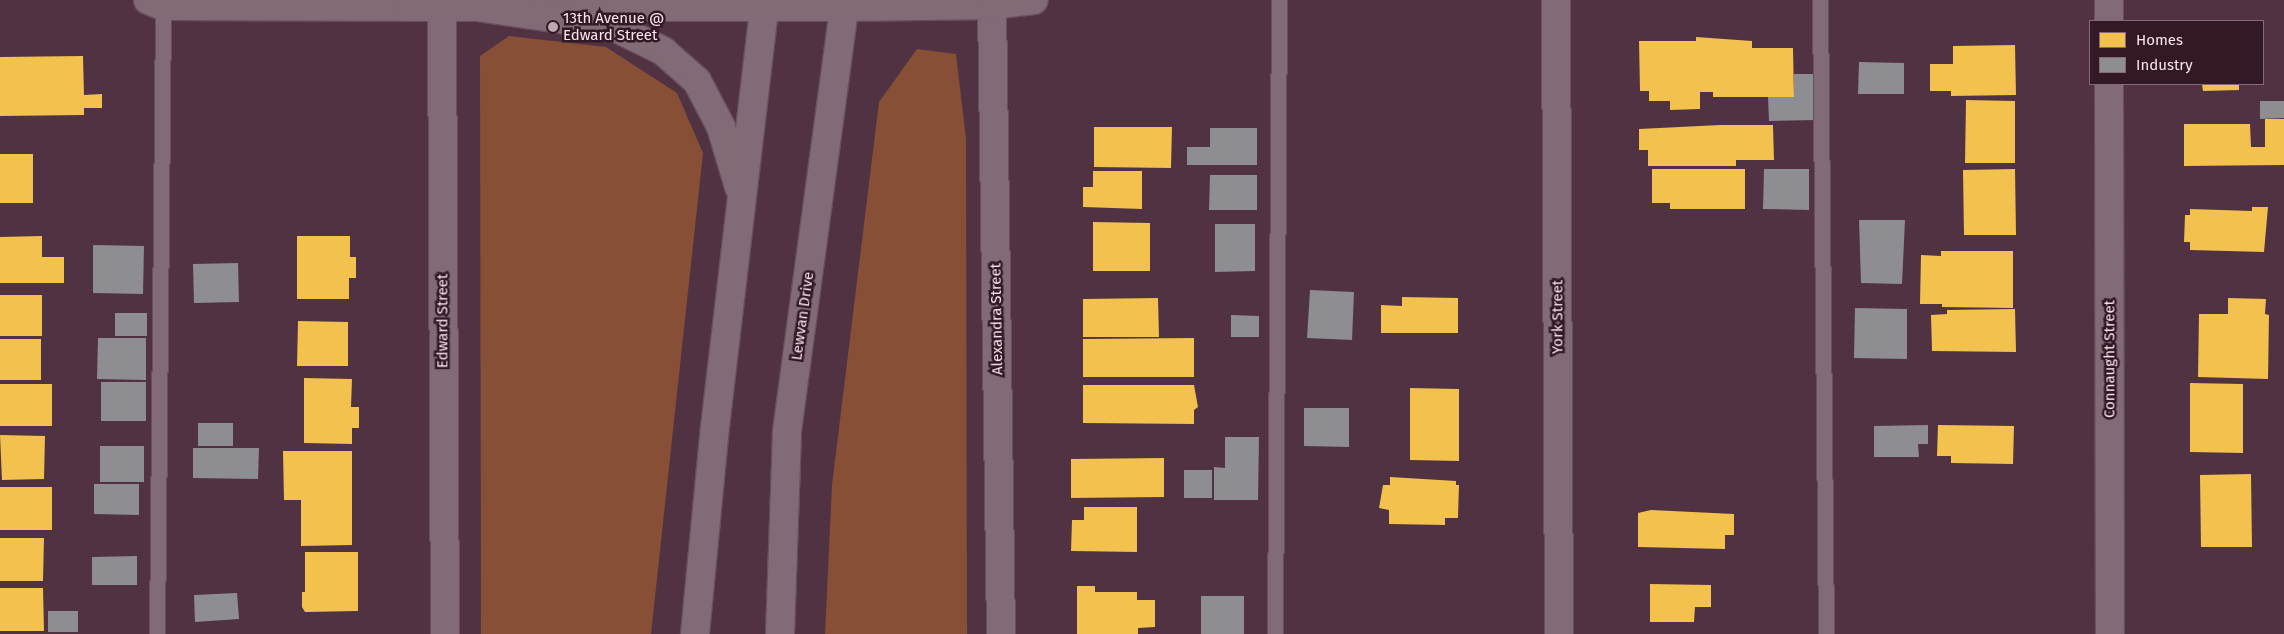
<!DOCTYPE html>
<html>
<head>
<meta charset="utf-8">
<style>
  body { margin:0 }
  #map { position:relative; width:2284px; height:634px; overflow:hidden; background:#503242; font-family:"Fira Sans",sans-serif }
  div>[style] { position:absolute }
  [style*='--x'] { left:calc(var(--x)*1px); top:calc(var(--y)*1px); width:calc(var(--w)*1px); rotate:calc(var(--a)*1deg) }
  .green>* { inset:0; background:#874f35 }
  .homes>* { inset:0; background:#f2c14e }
  .industry>* { inset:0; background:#8d8d92 }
  .roads { filter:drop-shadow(1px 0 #674f5c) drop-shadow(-1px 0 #674f5c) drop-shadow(0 1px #674f5c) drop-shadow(0 -1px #674f5c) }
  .service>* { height:15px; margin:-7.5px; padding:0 7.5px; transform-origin:7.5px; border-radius:7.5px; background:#836a77 }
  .minor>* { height:28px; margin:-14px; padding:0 14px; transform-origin:14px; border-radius:14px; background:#836a77 }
  .tertiary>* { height:28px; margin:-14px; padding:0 14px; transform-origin:14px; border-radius:14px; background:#836a77 }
  .secondary>* { height:28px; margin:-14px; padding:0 14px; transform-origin:14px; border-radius:14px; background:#836a77 }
  .dots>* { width:14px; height:14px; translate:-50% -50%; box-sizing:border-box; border:2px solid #331926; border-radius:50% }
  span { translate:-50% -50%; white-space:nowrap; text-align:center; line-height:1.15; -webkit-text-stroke:5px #331926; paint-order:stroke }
  .poi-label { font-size:15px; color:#fae4ee }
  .left { translate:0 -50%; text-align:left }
  .street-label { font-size:15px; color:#fae4ee }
  .legend { position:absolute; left:2089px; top:20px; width:175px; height:65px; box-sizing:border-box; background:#331926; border:1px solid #836a76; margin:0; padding:6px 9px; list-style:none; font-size:15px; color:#fae4ee }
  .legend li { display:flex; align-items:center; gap:10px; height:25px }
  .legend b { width:25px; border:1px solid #836a76 }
</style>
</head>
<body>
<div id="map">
  <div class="green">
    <i style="clip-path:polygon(509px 36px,606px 47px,677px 93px,703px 153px,651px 634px,481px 634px,480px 56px)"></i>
    <i style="clip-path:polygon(917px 49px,956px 54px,966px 139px,967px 634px,825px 634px,832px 485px,879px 102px)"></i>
  </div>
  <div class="homes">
    <i style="clip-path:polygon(1696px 37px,1752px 41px,1752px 48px,1793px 48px,1794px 97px,1713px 97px,1713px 92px,1700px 92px,1700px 109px,1670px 110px,1670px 101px,1649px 101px,1649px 91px,1640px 91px,1639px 41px,1696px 41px)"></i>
    <i style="clip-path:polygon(2015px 45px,2016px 95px,1951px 96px,1951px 91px,1930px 91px,1930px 64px,1953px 64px,1953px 46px)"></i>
    <i style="clip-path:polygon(83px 56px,84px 95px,102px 94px,102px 108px,84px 108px,84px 115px,0 116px,0 57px)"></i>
    <i style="clip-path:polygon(2202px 84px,2239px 84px,2239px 90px,2203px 91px)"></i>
    <i style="clip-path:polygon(1966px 100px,2015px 101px,2015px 163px,1965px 163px)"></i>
    <i style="clip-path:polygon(2265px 119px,2284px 119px,2284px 165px,2184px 166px,2184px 124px,2250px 124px,2251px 147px,2265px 147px)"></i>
    <i style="clip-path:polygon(1720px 125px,1773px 125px,1774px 160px,1736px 160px,1736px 166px,1648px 166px,1648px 150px,1639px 150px,1639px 129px)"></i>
    <i style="clip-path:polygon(1094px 127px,1172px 127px,1171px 168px,1094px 167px)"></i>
    <i style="clip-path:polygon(0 154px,33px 154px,33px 203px,0 203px)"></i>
    <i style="clip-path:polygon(1652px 169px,1745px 169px,1745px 209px,1670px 209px,1670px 203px,1652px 203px)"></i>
    <i style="clip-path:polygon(2015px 169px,2016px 235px,1964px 235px,1963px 170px)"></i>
    <i style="clip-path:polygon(1093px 171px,1142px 171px,1142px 209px,1083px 207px,1083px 187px,1093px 187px)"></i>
    <i style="clip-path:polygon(2252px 207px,2268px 207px,2264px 252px,2190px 250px,2190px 242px,2184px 242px,2185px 215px,2190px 215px,2190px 209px,2252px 211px)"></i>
    <i style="clip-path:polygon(1093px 222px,1150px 223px,1150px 271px,1093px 271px)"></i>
    <i style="clip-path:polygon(42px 236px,42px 257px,64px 257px,64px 283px,0 283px,0 237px)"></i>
    <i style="clip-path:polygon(297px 236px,350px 236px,350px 257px,356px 257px,356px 278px,349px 278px,349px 299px,297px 299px)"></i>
    <i style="clip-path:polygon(1941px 251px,2013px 251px,2013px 308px,1942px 307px,1942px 304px,1920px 304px,1921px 255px,1941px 256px)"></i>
    <i style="clip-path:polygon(0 295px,42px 295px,42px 336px,0 336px)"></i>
    <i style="clip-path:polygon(1402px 297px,1458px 298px,1458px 333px,1381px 333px,1381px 305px,1402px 306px)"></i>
    <i style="clip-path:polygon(1158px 298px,1159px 337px,1083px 337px,1083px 299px)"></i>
    <i style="clip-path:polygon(2228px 298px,2266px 299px,2265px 314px,2269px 315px,2268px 379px,2198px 377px,2199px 314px,2228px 314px)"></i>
    <i style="clip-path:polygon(2015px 309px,2016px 352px,1932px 351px,1931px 315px,1947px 314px,1947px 310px)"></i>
    <i style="clip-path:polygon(298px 321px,348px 322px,348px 366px,297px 366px)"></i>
    <i style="clip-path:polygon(1194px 338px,1194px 377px,1083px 377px,1083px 339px)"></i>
    <i style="clip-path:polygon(0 339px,41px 339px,41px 380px,0 380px)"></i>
    <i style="clip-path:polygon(304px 378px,352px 379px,351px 407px,359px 407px,359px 428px,352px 428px,352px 444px,304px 443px)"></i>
    <i style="clip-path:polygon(2190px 383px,2243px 384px,2243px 453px,2190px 452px)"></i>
    <i style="clip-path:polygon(0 384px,52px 384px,52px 426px,0 426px)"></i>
    <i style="clip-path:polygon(1083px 385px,1194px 385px,1198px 407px,1194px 410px,1194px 424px,1083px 423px)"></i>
    <i style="clip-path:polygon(1410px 388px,1459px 389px,1459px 461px,1410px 460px)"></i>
    <i style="clip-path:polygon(1938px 425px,2014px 426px,2013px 464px,1951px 463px,1951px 456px,1937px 456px)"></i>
    <i style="clip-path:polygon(0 435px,45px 436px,44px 479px,2px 480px)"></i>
    <i style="clip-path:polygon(283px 451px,352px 451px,352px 545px,301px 546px,301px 500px,284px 500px)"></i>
    <i style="clip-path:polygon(1164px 458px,1164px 497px,1071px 498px,1071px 459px)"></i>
    <i style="clip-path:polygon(2251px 474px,2252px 547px,2201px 547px,2200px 475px)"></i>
    <i style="clip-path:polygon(1390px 477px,1456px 481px,1456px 485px,1459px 485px,1458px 518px,1445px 518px,1445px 525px,1389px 524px,1389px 510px,1379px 508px,1383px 485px,1390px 485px)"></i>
    <i style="clip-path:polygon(0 487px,52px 487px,52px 530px,0 530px)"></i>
    <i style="clip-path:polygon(1084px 507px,1137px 507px,1137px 552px,1071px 551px,1072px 520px,1084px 520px)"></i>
    <i style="clip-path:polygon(1651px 510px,1734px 514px,1734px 535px,1725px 535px,1725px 549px,1638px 547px,1638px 513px)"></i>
    <i style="clip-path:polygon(0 538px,44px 538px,43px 581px,0 581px)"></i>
    <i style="clip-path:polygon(305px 552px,358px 552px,358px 611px,305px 612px,302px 607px,302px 592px,305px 592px)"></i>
    <i style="clip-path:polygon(1650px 584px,1711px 585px,1711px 607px,1695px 607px,1694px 622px,1650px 622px)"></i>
    <i style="clip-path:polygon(1077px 586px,1095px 586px,1095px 592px,1137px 592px,1137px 600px,1155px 600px,1155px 627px,1138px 628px,1138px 634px,1077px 634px)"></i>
    <i style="clip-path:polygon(0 588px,43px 588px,44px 631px,0 631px)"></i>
  </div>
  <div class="industry">
    <i style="clip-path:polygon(1859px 62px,1904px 63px,1904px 94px,1858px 94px)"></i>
    <i style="clip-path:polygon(1794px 74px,1815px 74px,1815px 120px,1769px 121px,1768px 97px,1794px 97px)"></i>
    <i style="clip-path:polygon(2260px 101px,2284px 101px,2284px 118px,2260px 119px)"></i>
    <i style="clip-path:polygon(1210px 128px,1257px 128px,1257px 165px,1187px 165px,1187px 147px,1210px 147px)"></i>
    <i style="clip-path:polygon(1764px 169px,1809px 169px,1809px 210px,1763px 209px)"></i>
    <i style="clip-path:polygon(1210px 175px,1257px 175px,1257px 210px,1209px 210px)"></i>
    <i style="clip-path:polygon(1859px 220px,1905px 220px,1902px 284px,1861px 283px)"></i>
    <i style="clip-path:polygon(1215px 224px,1255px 224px,1255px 271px,1215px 272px)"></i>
    <i style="clip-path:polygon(93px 245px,144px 246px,143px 294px,93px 293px)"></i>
    <i style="clip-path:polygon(238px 263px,239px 302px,194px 303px,193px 264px)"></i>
    <i style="clip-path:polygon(1310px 290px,1354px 292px,1352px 340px,1307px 338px)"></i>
    <i style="clip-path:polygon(1855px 308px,1907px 309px,1907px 359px,1854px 358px)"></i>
    <i style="clip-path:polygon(115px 313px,147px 313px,147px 336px,115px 336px)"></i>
    <i style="clip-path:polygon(1231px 315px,1259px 316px,1259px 337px,1231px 337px)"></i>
    <i style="clip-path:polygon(98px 338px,146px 338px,146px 380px,97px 379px)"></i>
    <i style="clip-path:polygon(101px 382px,146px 382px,146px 421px,101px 421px)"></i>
    <i style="clip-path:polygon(1304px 408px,1349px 408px,1349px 447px,1304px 446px)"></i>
    <i style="clip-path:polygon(198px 423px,233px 423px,233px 446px,198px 446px)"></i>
    <i style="clip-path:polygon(1928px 425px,1928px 444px,1918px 444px,1919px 457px,1874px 457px,1874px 426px)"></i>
    <i style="clip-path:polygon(1225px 437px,1259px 437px,1258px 500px,1214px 500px,1214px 467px,1225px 468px)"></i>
    <i style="clip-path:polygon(100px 446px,144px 446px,144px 482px,100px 482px)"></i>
    <i style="clip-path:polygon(193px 448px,259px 448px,258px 479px,193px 478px)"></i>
    <i style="clip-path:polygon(1184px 470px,1212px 470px,1212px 498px,1184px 498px)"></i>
    <i style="clip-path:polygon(94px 484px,139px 484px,139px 515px,94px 514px)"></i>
    <i style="clip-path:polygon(137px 556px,137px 585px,92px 585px,92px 557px)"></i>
    <i style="clip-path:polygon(237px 593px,239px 619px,195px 622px,194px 595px)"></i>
    <i style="clip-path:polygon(1201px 596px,1244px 596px,1244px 634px,1201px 634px)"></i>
    <i style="clip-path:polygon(48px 611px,78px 611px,78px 632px,48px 632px)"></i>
  </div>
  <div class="roads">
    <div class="service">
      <i style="--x:1820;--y:0;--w:634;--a:89.46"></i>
      <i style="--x:157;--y:634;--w:628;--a:-89.45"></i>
      <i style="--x:1275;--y:634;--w:634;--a:-89.64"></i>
    </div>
    <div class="minor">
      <i style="--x:1556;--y:0;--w:634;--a:89.73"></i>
      <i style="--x:2109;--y:0;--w:21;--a:90"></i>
      <i style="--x:992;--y:5;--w:629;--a:89.18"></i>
      <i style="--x:442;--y:7;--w:627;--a:89.73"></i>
      <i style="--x:2109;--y:84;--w:550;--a:89.9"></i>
    </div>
    <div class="tertiary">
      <i style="--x:148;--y:0;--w:16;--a:22"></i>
      <i style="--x:163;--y:6;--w:244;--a:0.2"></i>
      <i style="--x:407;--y:7;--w:437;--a:0"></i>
      <i style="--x:844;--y:7;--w:148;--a:-0.8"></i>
      <i style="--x:992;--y:5;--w:42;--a:-6.8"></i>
    </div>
    <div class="secondary">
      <i style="--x:477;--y:7;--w:138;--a:8.3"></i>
      <i style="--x:614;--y:27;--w:55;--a:26.1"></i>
      <i style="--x:663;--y:51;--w:45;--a:41.4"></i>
      <i style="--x:697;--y:81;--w:52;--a:62.4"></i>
      <i style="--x:721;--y:127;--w:63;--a:73.3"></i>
      <i style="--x:695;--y:634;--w:208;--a:-84.5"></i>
      <i style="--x:715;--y:427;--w:430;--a:-83.3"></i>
      <i style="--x:780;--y:634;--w:203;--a:-88"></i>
      <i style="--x:787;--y:431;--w:435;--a:-82.3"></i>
    </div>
  </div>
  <div class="dots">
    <i style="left:553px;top:27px;background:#bea6b2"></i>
  </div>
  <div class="poi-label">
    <span class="left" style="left:563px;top:27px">13th Avenue @<br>Edward Street</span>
  </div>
  <div class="street-label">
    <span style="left:803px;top:316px;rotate:-82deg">Lewvan Drive</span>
    <span style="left:1558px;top:317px;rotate:-90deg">York Street</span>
    <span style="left:997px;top:319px;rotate:-91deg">Alexandra Street</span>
    <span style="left:443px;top:321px;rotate:-90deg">Edward Street</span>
    <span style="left:2110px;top:359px;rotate:-90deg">Connaught Street</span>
  </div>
  <ul class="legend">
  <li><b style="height:14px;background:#f2c14e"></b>Homes</li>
  <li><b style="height:14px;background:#8d8d92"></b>Industry</li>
  </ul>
</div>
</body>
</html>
